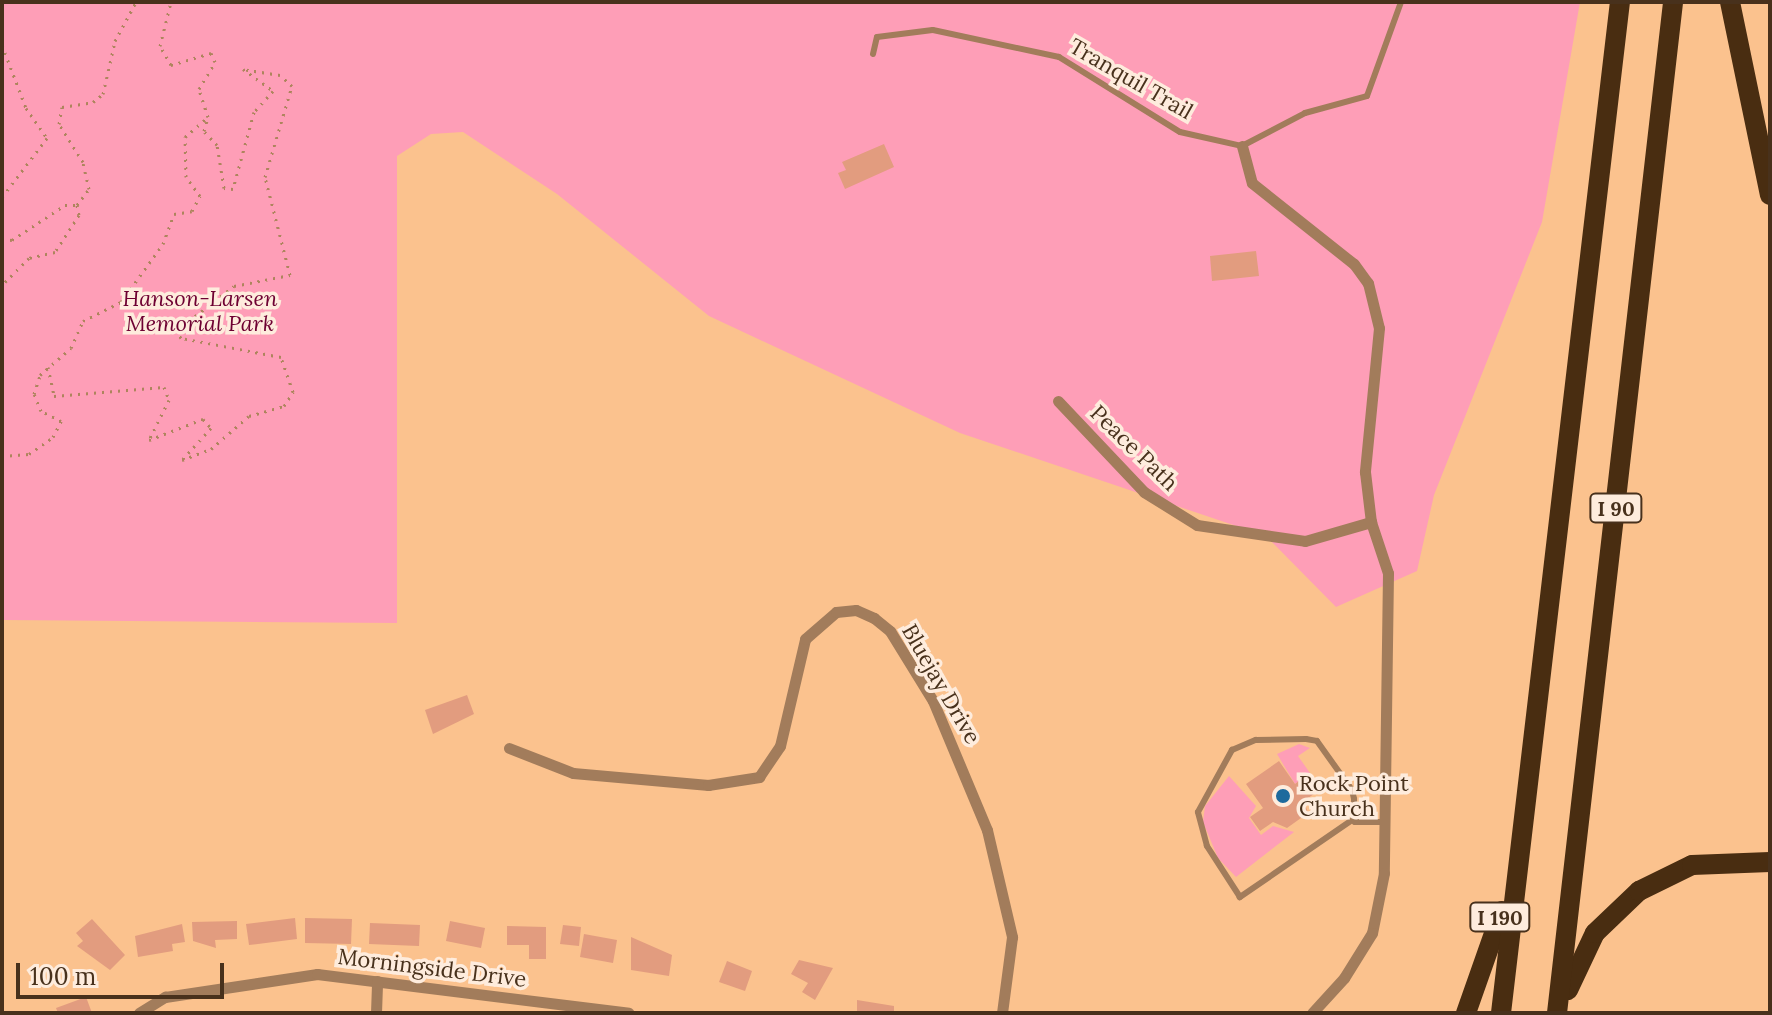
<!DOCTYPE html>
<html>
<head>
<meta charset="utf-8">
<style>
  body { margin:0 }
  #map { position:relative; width:1772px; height:1015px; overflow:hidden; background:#fbc28e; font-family:Lora,serif }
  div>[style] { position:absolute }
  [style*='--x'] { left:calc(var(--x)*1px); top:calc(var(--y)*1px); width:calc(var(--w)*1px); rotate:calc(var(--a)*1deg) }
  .green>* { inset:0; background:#fe9eb7 }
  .building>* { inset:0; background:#e29c7f }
  .path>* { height:3px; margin-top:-1.5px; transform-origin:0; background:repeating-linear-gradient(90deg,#ae845d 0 2px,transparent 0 8px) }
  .service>* { height:6px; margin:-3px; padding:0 3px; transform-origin:3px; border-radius:3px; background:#a27c5b }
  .minor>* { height:11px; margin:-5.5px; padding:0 5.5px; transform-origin:5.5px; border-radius:5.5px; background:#a27c5b }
  .motorway>* { height:20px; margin:-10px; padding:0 10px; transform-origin:10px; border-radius:10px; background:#492d11 }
  .dots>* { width:22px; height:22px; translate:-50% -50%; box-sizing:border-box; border:4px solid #feecdd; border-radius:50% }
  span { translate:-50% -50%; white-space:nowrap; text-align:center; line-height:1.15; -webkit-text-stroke:7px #feecdd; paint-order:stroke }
  .shield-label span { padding:2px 6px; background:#feecdd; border:2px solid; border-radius:6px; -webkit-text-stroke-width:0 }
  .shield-label { font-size:20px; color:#48311c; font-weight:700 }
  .street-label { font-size:22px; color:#48311c }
  .park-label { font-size:22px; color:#6e0032; font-style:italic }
  .poi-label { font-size:22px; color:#48311c }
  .left { translate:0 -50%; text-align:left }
  .frame { position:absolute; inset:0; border:4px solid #48311c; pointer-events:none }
  .scale { position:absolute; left:16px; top:963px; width:208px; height:36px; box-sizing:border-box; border:4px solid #48311c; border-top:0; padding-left:10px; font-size:24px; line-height:28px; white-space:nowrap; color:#48311c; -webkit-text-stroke:6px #feecdd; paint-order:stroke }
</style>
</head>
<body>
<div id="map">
  <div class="green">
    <i style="clip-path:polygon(2px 2px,1580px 2px,1542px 222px,1434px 495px,1417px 571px,1336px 607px,1266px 536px,960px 433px,709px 316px,557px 194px,463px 132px,431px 134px,397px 156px,397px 623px,2px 620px)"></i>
    <i style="clip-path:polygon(1299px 744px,1310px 748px,1298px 756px,1310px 773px,1295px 784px,1277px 754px)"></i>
    <i style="clip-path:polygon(1229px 776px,1256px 806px,1249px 818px,1261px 835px,1273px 826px,1294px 832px,1236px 877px,1218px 858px,1203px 822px,1205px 806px)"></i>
  </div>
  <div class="building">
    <i style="clip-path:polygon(884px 144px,894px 167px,845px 189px,838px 173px,846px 170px,842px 162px)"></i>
    <i style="clip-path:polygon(1256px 251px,1259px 276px,1212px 281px,1210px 256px)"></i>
    <i style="clip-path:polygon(467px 695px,474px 714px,433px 734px,425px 710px)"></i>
    <i style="clip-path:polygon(1279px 761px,1295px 784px,1307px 775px,1318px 791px,1304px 801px,1308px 813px,1287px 828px,1273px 822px,1260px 831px,1250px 817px,1263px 808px,1246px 784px)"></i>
    <i style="clip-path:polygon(295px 918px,297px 939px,249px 945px,246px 924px)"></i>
    <i style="clip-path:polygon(305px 918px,352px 919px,351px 944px,305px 943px)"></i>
    <i style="clip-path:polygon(92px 919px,125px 955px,110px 970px,77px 946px,83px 941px,76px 933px)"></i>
    <i style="clip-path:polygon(237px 921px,237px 939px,215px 940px,216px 948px,193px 941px,192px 922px)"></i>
    <i style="clip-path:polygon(450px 921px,485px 928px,481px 948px,446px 941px)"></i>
    <i style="clip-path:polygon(370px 923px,420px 925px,419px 946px,369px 944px)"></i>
    <i style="clip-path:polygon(182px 924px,185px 942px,172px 944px,173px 951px,138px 957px,135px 936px)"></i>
    <i style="clip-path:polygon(563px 925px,581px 927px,579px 946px,560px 944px)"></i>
    <i style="clip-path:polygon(507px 926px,546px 927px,546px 959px,529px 959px,529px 945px,507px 945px)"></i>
    <i style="clip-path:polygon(584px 934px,617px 940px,613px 963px,580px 957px)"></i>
    <i style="clip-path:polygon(631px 937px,672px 955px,669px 976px,631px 970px)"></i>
    <i style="clip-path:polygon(799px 960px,833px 968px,815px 1000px,802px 992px,808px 983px,791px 974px)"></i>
    <i style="clip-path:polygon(727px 961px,752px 971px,745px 991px,719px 982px)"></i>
    <i style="clip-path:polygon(86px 997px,92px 1013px,58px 1013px,56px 1008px)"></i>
    <i style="clip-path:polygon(857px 1000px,894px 1006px,894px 1013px,857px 1013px)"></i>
  </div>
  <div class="path">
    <i style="--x:2;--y:45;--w:67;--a:69.1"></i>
    <i style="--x:26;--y:108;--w:37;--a:55"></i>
    <i style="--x:47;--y:138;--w:74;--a:127.3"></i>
    <i style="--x:77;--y:205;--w:20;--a:-53"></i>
    <i style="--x:89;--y:189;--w:28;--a:-103"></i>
    <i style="--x:83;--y:162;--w:45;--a:-122.3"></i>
    <i style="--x:59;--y:124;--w:17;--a:-80"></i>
    <i style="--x:62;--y:107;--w:31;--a:-9"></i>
    <i style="--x:93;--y:102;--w:13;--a:-39"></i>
    <i style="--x:103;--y:94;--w:54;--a:-77.2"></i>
    <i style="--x:115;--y:41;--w:44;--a:-61.7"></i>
    <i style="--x:2;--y:239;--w:10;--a:6"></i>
    <i style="--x:12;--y:240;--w:64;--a:-33.4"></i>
    <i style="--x:65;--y:205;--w:12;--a:0"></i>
    <i style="--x:77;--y:205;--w:10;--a:79"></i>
    <i style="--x:79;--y:215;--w:44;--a:123"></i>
    <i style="--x:55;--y:252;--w:27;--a:167"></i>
    <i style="--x:29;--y:258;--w:38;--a:135"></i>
    <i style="--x:48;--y:367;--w:30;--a:78"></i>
    <i style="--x:54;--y:396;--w:110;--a:-4.7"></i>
    <i style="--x:164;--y:387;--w:14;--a:69"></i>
    <i style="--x:169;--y:400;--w:45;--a:116.6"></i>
    <i style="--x:149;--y:440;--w:58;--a:-21.3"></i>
    <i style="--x:203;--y:419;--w:12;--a:48"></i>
    <i style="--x:211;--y:428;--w:43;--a:132.2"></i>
    <i style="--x:182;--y:460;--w:31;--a:-21"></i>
    <i style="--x:211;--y:449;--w:50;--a:-41"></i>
    <i style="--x:249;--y:416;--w:36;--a:-16"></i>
    <i style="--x:284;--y:406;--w:17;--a:-57"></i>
    <i style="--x:293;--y:392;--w:37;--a:-109"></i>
    <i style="--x:281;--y:357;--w:102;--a:-169.2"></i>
    <i style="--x:181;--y:338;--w:9;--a:-126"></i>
    <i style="--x:176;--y:331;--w:73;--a:-37.8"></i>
    <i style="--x:234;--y:286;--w:57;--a:-11.1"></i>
    <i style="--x:290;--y:275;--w:101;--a:-104.3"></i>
    <i style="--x:265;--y:177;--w:95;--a:-73.5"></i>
    <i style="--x:292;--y:86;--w:16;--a:-137"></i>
    <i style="--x:280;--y:75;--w:37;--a:-171"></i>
    <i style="--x:243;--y:69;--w:37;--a:36"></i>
    <i style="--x:273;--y:91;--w:28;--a:132"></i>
    <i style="--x:254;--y:112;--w:80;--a:105.3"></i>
    <i style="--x:233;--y:189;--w:9;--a:-174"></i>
    <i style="--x:224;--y:188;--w:44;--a:-99.2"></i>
    <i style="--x:217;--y:145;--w:19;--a:-133"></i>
    <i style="--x:204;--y:131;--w:15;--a:-74"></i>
    <i style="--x:2;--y:456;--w:27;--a:-4"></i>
    <i style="--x:29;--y:454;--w:29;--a:-35"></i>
    <i style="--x:53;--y:437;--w:18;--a:-63"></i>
    <i style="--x:61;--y:421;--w:22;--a:-153"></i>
    <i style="--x:41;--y:411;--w:18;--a:-112"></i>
    <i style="--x:34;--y:394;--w:20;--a:-72"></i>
    <i style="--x:40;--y:375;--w:41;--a:-41.1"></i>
    <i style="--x:71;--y:348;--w:30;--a:-66"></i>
    <i style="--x:83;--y:321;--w:42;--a:-26.6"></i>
    <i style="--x:121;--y:302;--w:72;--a:-54.1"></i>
    <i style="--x:163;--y:244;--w:32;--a:-70"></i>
    <i style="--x:174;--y:214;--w:18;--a:-9"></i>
    <i style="--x:192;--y:211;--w:17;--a:-62"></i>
    <i style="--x:200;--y:196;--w:24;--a:-126"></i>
    <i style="--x:186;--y:177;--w:40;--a:-91.4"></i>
    <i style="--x:185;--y:137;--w:30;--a:-41"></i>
    <i style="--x:208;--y:117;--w:29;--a:-108"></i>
    <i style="--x:199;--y:89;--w:31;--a:-59"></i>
    <i style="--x:215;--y:62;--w:10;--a:-114"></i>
    <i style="--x:211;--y:53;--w:42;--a:163.3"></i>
    <i style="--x:171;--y:65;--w:22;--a:-120"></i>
    <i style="--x:160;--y:46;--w:45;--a:-76"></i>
  </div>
  <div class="service">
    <i style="--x:873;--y:54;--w:17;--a:-77"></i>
    <i style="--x:877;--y:37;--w:56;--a:-7.1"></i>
    <i style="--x:933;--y:30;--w:129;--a:12.1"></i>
    <i style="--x:1059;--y:57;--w:142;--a:31.8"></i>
    <i style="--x:1180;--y:132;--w:64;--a:12.7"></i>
    <i style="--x:1242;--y:146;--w:71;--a:-27.6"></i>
    <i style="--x:1305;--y:113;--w:64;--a:-15.3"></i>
    <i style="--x:1367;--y:96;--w:100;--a:-70.1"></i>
    <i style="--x:1355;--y:818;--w:140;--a:145.5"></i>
    <i style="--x:1240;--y:897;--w:61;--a:-122.9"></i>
    <i style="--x:1207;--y:846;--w:35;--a:-105"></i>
    <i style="--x:1198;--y:812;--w:71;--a:-61.3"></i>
    <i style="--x:1232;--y:750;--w:26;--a:-23"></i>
    <i style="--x:1256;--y:740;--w:50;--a:-1.1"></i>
    <i style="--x:1306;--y:739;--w:11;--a:10"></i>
    <i style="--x:1317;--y:741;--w:60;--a:54.5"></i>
    <i style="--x:1352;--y:790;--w:9;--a:77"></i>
    <i style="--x:1354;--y:799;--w:23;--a:88"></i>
    <i style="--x:1355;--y:822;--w:28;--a:0"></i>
  </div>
  <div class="minor">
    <i style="--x:1242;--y:146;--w:38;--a:75"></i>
    <i style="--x:1252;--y:183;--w:130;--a:38.5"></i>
    <i style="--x:1354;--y:264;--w:24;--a:54"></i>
    <i style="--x:1368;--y:283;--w:46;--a:76.3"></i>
    <i style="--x:1379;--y:328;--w:145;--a:95.6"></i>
    <i style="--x:1365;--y:472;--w:50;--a:83.2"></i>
    <i style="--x:1371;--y:522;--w:54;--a:71.6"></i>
    <i style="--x:1388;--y:573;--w:300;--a:90.8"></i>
    <i style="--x:1384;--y:873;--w:61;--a:101.3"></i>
    <i style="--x:1372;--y:933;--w:53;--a:121.9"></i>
    <i style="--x:1344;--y:978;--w:47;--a:132.4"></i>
    <i style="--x:1058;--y:401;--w:125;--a:46.6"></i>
    <i style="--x:1144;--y:492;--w:62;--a:31.9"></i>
    <i style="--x:1197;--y:525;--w:109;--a:8.4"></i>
    <i style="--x:1305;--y:541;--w:69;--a:-16.1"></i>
    <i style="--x:509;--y:748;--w:69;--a:21.3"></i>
    <i style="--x:573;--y:773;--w:136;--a:5.1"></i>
    <i style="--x:708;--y:785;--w:52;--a:-8.9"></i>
    <i style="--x:759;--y:777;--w:37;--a:-56"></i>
    <i style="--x:780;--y:746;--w:110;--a:-76.8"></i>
    <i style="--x:805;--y:639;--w:41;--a:-41.1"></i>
    <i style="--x:836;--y:612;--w:20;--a:-6"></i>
    <i style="--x:856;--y:610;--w:20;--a:24"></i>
    <i style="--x:874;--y:618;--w:21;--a:39"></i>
    <i style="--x:890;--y:631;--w:82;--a:58.4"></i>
    <i style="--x:933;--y:701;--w:140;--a:67.3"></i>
    <i style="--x:987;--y:830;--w:110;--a:76.8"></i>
    <i style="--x:1012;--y:937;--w:77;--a:97.5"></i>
    <i style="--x:139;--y:1013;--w:31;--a:-32"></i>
    <i style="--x:165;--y:997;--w:154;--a:-8.6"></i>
    <i style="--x:317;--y:974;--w:314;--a:7.1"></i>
    <i style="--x:376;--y:1013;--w:32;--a:-88"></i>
  </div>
  <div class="motorway">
    <i style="--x:1730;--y:2;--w:197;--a:78.3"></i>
    <i style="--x:1568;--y:990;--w:63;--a:-64.7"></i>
    <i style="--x:1595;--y:933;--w:61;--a:-43.7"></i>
    <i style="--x:1639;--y:891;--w:59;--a:-26.1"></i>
    <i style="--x:1692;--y:865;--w:78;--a:-2.2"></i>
    <i style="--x:1466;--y:1013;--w:108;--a:-70.6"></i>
    <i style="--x:1501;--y:1013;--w:1018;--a:-83.29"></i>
    <i style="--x:1557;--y:1013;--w:1018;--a:-83.45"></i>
  </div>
  <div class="dots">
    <i style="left:1283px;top:796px;background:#1e6a9d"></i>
  </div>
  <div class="shield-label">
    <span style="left:1616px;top:508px">I 90</span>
    <span style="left:1500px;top:917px">I 190</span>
  </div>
  <div class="street-label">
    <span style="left:1131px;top:79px;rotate:30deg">Tranquil Trail</span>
    <span style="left:1134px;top:448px;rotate:44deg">Peace Path</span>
    <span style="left:941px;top:684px;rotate:60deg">Bluejay Drive</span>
    <span style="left:432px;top:968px;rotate:7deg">Morningside Drive</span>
  </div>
  <div class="park-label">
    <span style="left:200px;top:311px">Hanson-Larsen<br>Memorial Park</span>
  </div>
  <div class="poi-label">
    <span class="left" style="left:1299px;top:796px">Rock Point<br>Church</span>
  </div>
  <div class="frame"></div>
  <div class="scale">100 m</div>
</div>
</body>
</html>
